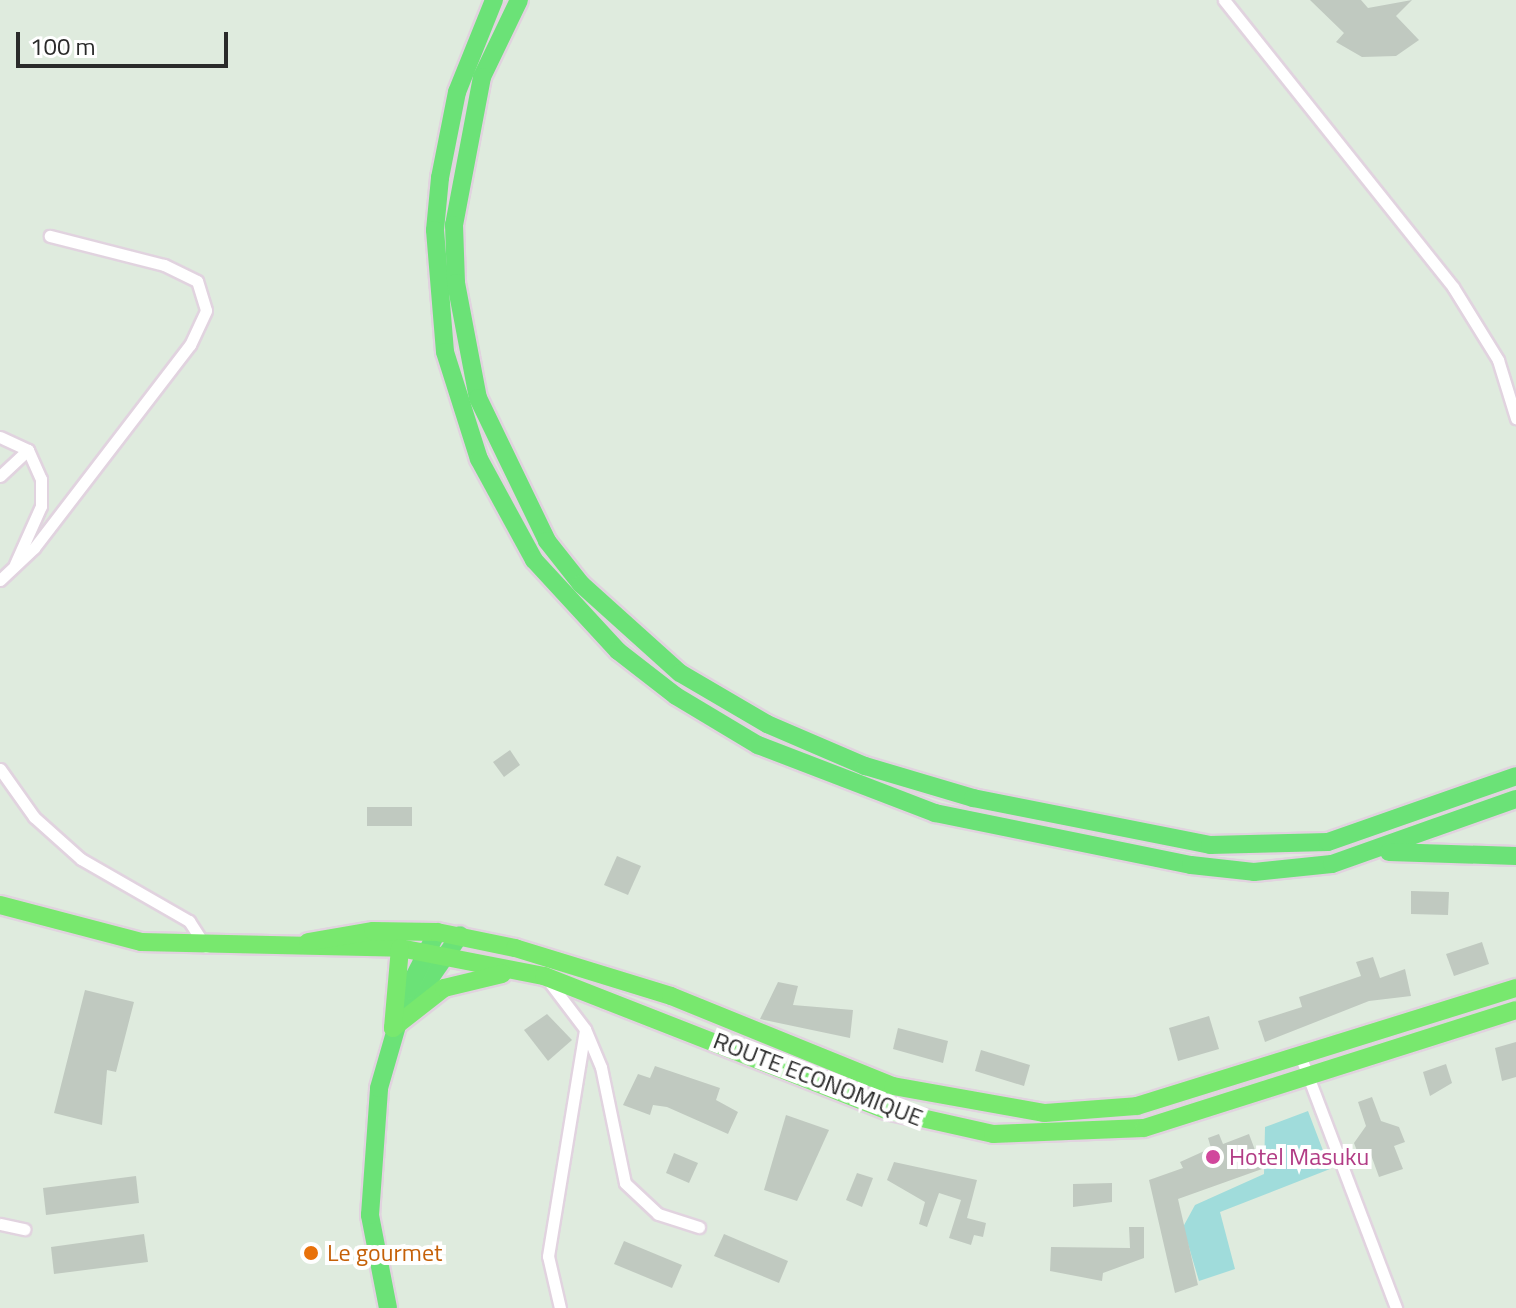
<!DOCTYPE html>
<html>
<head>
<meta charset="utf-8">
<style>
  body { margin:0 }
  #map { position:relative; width:1516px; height:1308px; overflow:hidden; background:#dfebde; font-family:"Titillium Web",sans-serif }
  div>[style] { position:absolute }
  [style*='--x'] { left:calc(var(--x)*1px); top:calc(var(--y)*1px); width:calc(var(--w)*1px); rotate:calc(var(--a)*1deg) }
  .green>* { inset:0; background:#a0dcdb }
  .building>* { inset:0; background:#c0c9c0 }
  .roads { filter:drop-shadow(2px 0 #e1d3df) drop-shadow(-2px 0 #e1d3df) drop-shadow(0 2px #e1d3df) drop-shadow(0 -2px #e1d3df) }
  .minor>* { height:11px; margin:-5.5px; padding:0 5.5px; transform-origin:5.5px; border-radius:5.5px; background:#fff }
  .primary>* { height:18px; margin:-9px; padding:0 9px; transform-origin:9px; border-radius:9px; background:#6be277 }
  .trunk>* { height:18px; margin:-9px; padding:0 9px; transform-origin:9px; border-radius:9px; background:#78e86e }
  .dots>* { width:22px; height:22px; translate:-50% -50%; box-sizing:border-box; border:4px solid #fff; border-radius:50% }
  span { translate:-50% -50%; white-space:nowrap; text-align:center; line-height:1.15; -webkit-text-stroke:8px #fff; paint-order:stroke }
  .street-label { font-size:24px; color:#2a2a2a }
  .hotel-label { font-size:24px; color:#b23c85 }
  .left { translate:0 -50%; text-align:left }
  .food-label { font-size:24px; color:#c56008 }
  .scale { position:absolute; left:16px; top:32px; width:212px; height:36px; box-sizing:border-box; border:4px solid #2a2a2a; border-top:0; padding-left:10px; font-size:24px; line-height:28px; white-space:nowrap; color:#2a2a2a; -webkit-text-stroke:6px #fff; paint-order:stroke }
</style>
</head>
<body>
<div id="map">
  <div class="green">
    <i style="clip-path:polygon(1308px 1111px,1330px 1169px,1220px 1212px,1235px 1269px,1199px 1281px,1183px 1227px,1195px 1205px,1264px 1174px,1265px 1127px)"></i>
  </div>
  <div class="building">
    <i style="clip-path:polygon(1310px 0,1361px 0,1368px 8px,1412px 0,1396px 16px,1419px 40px,1396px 56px,1362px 57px,1336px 42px,1344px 33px)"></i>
    <i style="clip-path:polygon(510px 750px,520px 765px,504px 777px,493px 762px)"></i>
    <i style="clip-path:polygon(367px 807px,412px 807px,412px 826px,367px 826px)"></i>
    <i style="clip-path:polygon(617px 856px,641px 866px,628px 895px,604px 885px)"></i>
    <i style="clip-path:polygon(1411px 891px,1449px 892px,1448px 915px,1411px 914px)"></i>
    <i style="clip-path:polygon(1482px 942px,1489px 964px,1454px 976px,1446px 954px)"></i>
    <i style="clip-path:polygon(1373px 957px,1380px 978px,1405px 969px,1411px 996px,1369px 1001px,1265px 1042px,1258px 1021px,1302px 1007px,1299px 997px,1361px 976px,1356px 962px)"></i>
    <i style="clip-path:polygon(778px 982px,798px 986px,793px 1005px,853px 1010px,850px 1038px,760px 1019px)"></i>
    <i style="clip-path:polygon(85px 990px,134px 1002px,116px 1072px,107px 1070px,102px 1125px,54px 1113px)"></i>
    <i style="clip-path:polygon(547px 1014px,572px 1040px,548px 1061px,524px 1030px)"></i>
    <i style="clip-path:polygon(1209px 1016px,1219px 1049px,1178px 1061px,1169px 1028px)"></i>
    <i style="clip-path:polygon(898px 1028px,948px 1041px,943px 1063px,893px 1049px)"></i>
    <i style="clip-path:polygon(1516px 1042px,1516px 1077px,1502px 1081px,1495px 1048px)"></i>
    <i style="clip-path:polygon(981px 1050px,1030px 1065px,1024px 1086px,975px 1071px)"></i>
    <i style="clip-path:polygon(1446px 1064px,1452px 1083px,1430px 1096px,1423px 1072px)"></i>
    <i style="clip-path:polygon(655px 1066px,720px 1088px,716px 1100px,738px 1112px,728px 1134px,667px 1107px,653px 1105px,650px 1115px,623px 1105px,638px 1074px,650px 1078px)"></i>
    <i style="clip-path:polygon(1372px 1097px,1381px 1121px,1399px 1127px,1405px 1142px,1394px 1146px,1403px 1169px,1379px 1177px,1371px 1155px,1360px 1159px,1354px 1143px,1366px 1126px,1358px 1102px)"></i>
    <i style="clip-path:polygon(786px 1115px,829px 1130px,797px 1201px,764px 1190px)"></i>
    <i style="clip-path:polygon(1219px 1134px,1223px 1144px,1249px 1134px,1262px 1169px,1178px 1199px,1198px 1285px,1175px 1293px,1149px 1180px,1183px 1168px,1180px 1162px,1211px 1148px,1208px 1138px)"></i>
    <i style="clip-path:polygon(674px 1153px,698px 1163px,689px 1183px,666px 1173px)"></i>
    <i style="clip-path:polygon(894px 1162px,977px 1180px,967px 1218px,986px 1223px,983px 1237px,974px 1235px,971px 1245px,949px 1238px,961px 1200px,939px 1193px,927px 1227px,919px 1224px,925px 1202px,887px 1180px)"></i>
    <i style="clip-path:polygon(857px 1173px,873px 1178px,862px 1207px,846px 1200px)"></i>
    <i style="clip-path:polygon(136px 1176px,139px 1203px,46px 1215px,43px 1188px)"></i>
    <i style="clip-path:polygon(1112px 1183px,1112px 1202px,1073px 1207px,1073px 1184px)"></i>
    <i style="clip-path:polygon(1129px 1227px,1144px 1227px,1144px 1258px,1103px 1273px,1102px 1281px,1050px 1271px,1051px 1247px,1130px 1248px)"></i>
    <i style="clip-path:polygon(144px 1234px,148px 1262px,54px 1274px,51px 1247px)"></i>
    <i style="clip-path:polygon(724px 1234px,788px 1261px,779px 1283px,714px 1256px)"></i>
    <i style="clip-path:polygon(624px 1241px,682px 1265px,672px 1288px,614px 1264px)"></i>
  </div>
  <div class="roads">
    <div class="minor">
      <i style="--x:1224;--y:0;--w:367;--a:51.4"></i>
      <i style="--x:1453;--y:287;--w:86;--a:58.3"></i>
      <i style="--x:1498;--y:360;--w:61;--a:72.8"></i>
      <i style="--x:0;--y:437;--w:31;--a:25"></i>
      <i style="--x:28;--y:450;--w:32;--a:66"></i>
      <i style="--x:41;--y:479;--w:27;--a:90"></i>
      <i style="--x:41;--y:506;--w:64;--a:114.1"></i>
      <i style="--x:0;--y:476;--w:38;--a:-43"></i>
      <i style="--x:0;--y:580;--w:47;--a:-43.3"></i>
      <i style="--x:34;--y:548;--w:256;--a:-52.5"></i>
      <i style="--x:190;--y:345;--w:38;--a:-65"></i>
      <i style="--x:206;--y:310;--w:30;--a:-107"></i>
      <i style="--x:197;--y:281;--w:37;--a:-154"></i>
      <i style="--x:164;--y:265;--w:118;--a:-165.7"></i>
      <i style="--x:0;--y:769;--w:59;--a:54.7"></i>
      <i style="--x:34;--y:817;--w:63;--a:41.8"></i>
      <i style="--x:81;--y:859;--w:125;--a:29.9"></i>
      <i style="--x:189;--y:921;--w:31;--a:57"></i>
      <i style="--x:547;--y:979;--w:63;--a:52.8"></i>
      <i style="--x:585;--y:1029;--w:41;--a:67.2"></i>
      <i style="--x:601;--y:1067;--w:118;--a:78.3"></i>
      <i style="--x:625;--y:1183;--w:45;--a:43.2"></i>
      <i style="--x:658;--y:1214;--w:43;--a:17.6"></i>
      <i style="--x:1300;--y:1055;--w:271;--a:69.2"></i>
      <i style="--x:0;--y:1224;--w:25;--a:12"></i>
      <i style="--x:560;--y:1308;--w:53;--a:-103"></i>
      <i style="--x:548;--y:1256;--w:229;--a:-80.7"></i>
    </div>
    <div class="primary">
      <i style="--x:494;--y:0;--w:99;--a:111.9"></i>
      <i style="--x:457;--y:92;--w:88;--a:101.2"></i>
      <i style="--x:440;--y:178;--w:52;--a:95.5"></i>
      <i style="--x:435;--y:230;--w:122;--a:85.3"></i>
      <i style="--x:445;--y:352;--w:112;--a:72.4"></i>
      <i style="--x:479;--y:459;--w:115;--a:61.4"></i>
      <i style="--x:534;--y:560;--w:124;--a:47.3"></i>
      <i style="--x:618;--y:651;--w:73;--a:37.8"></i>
      <i style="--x:676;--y:696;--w:96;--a:30.9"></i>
      <i style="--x:758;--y:745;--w:190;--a:21"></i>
      <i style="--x:935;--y:813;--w:261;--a:11.5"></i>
      <i style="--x:1191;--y:865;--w:63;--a:6.3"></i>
      <i style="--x:1254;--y:872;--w:78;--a:-5.9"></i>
      <i style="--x:1332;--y:864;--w:195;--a:-19.5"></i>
      <i style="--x:519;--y:0;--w:85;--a:115.7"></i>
      <i style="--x:482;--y:77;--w:151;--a:100.7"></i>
      <i style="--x:454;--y:225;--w:58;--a:88"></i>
      <i style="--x:456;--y:283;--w:117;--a:79.2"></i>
      <i style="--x:478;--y:398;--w:159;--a:64.2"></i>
      <i style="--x:547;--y:541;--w:55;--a:51.7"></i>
      <i style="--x:581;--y:584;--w:133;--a:42"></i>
      <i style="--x:680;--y:673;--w:101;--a:30.4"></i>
      <i style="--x:767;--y:724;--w:107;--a:23.2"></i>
      <i style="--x:865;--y:766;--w:113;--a:16.5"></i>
      <i style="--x:973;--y:798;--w:242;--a:11.2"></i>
      <i style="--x:1210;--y:845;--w:118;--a:-1.5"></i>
      <i style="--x:1328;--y:842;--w:199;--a:-19.3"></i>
      <i style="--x:1389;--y:852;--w:127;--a:1.8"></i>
      <i style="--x:408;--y:1010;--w:91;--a:-55.3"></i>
      <i style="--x:388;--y:1308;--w:95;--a:-101"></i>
      <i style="--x:370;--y:1215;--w:127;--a:-85.9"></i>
      <i style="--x:379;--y:1088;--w:101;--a:-73.9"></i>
      <i style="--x:407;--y:991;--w:66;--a:-63"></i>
    </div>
    <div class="trunk">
      <i style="--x:0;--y:905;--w:146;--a:14.7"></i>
      <i style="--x:141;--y:942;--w:259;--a:1.3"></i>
      <i style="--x:400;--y:948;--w:147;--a:11"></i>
      <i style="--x:544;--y:976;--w:367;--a:21.4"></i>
      <i style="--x:886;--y:1110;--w:110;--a:12.6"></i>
      <i style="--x:993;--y:1134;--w:151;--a:-2.3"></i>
      <i style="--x:1144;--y:1128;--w:390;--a:-17.6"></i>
      <i style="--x:308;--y:942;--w:66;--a:-9.6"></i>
      <i style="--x:373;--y:931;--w:64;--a:0.9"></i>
      <i style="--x:437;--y:932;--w:80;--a:11.6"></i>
      <i style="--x:515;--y:948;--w:163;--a:17.1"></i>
      <i style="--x:671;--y:996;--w:240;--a:22.1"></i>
      <i style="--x:893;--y:1086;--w:153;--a:10.1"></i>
      <i style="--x:1044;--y:1113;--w:93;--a:-4.3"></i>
      <i style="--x:1137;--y:1106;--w:397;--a:-17.3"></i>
      <i style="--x:393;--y:1028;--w:65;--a:-38.1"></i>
      <i style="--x:444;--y:988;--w:60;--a:-13.6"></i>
      <i style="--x:393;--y:1028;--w:80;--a:-85"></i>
    </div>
  </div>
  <div class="dots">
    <i style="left:1213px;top:1157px;background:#d1479c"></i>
    <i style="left:311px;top:1253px;background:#e8710a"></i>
  </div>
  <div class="street-label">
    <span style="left:818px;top:1079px;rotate:21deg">ROUTE ECONOMIQUE</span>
  </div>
  <div class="hotel-label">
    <span class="left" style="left:1229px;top:1157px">Hotel Masuku</span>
  </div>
  <div class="food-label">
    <span class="left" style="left:327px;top:1253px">Le gourmet</span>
  </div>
  <div class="scale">100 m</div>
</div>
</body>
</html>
